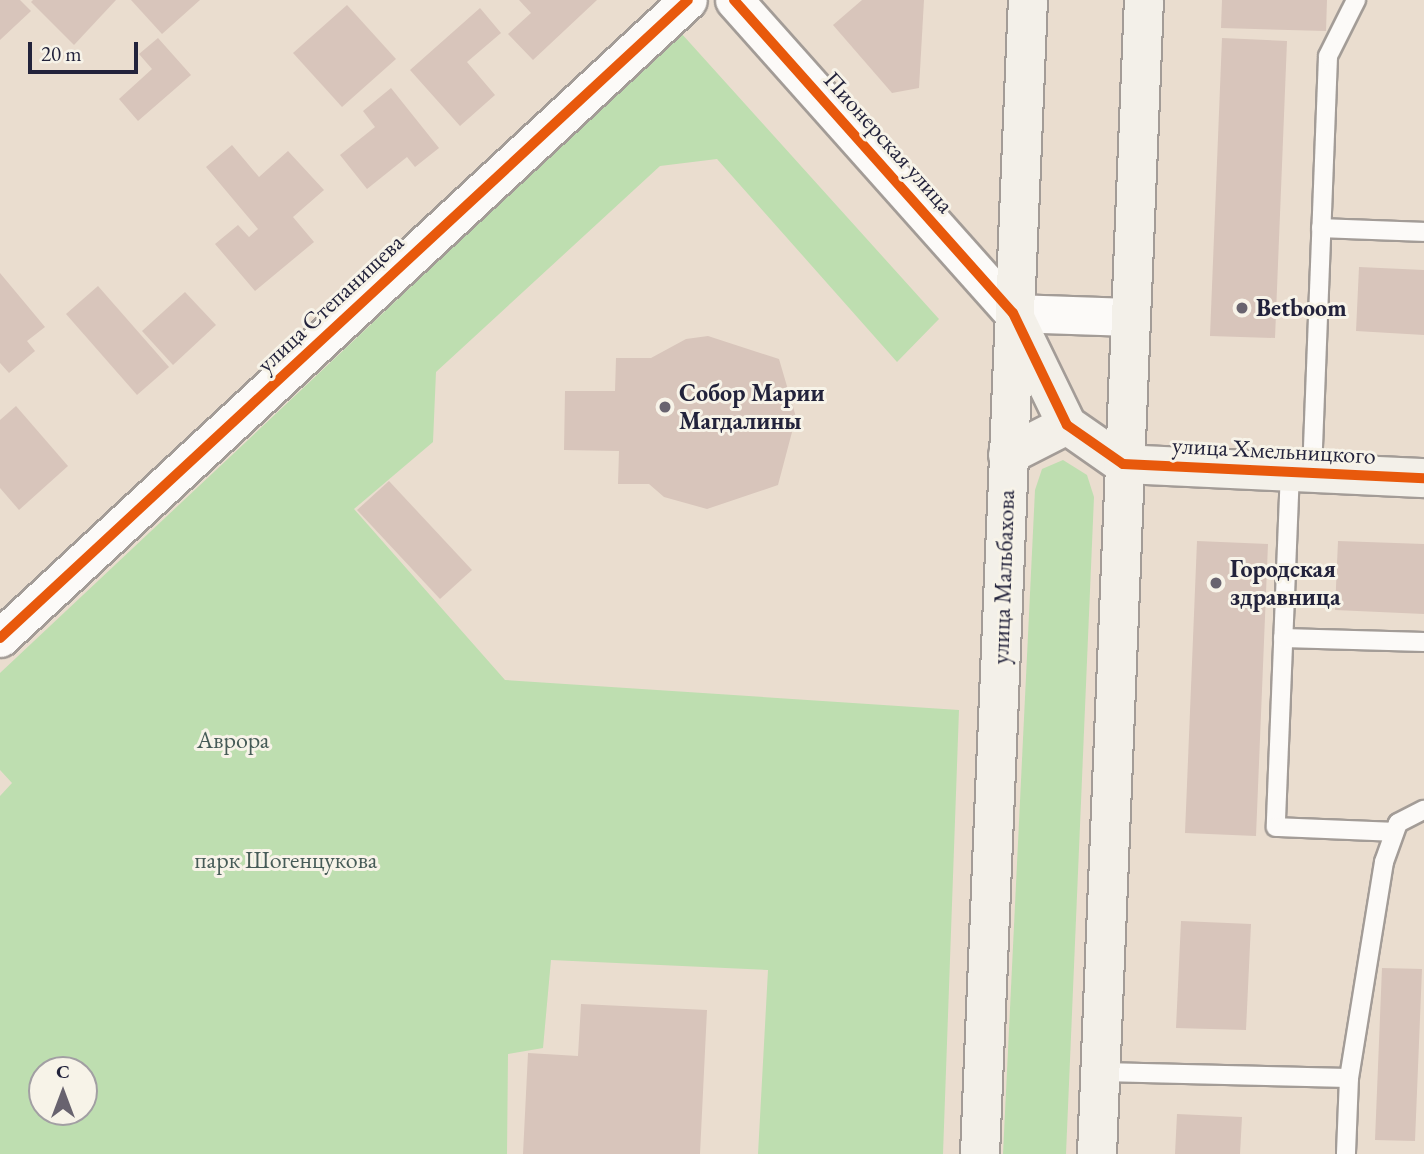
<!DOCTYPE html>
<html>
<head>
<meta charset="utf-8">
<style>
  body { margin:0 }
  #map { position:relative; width:1424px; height:1154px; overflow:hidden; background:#eaddcf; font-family:"EB Garamond",serif }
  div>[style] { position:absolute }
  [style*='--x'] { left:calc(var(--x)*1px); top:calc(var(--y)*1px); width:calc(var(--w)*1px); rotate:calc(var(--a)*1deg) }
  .green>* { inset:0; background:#bedeb0 }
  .building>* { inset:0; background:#d8c5bb }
  .roads { filter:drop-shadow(2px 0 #a39c97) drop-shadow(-2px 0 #a39c97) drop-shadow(0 2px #a39c97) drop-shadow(0 -2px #a39c97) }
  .lane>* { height:18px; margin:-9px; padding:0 9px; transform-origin:9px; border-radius:9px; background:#fcfaf8 }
  .street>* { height:37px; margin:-18.5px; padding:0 18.5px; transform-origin:18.5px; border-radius:18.5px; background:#fcfaf8 }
  .secondary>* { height:38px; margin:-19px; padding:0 19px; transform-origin:19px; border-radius:19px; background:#f3f0e9 }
  .cycleway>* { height:10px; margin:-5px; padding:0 5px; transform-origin:5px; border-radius:5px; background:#e8590c }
  .dots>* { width:19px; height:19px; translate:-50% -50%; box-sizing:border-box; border:4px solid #f7f3e8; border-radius:50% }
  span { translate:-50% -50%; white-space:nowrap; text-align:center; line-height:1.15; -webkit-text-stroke:6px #f7f3e8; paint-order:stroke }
  .street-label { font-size:24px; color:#22223b }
  .poi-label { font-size:24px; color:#22223b; font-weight:700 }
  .left { translate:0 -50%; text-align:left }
  .park-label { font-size:24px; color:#465b57 }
  .north { position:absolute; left:28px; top:1056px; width:70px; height:70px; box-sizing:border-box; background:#f7f3e8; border:2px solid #a29fa3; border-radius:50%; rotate:0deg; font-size:19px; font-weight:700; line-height:28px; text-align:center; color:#22223b }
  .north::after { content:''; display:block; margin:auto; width:24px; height:32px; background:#68636f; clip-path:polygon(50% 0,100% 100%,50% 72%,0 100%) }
  .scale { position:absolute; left:28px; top:42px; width:110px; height:32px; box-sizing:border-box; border:4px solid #22223b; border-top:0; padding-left:9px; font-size:21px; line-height:24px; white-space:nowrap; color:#22223b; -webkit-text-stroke:5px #f7f3e8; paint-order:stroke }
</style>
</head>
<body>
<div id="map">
  <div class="green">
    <i style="clip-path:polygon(evenodd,681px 33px,939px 319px,897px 362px,717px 159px,660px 166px,436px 372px,433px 442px,354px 509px,505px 680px,959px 710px,943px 1154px,758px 1154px,768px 970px,551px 960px,543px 1048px,508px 1054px,507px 1154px,0 1154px,0 796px,12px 783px,0 770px,0 673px,681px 33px,84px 1070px,84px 1112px,42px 1112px,42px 1070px,84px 1070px)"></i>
    <i style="clip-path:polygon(1063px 460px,1087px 475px,1094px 497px,1066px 1154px,1003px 1154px,1035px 490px,1042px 469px)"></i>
  </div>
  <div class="building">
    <i style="clip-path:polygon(0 0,20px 0,31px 11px,0 40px)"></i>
    <i style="clip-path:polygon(116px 0,74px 45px,31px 2px,33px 0)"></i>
    <i style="clip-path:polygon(131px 0,200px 0,162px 34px)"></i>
    <i style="clip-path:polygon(519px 0,597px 0,533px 60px,508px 34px,531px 13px)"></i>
    <i style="clip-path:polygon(862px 0,924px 0,919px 88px,892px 93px,833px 25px)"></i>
    <i style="clip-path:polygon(1222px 0,1327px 0,1326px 31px,1221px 28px)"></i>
    <i style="clip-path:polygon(347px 5px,396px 59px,342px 107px,293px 53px)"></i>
    <i style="clip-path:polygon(480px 8px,501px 33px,467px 62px,495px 95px,460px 126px,410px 70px)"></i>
    <i style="clip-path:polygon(158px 38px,191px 75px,138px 121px,119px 99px,152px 69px,139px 54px)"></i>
    <i style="clip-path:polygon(1222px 38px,1287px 41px,1275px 338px,1210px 336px)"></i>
    <i style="clip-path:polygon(391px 88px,439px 148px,415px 167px,407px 157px,367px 189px,340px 155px,375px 127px,363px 111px)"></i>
    <i style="clip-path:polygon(232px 145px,259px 177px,288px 151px,324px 190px,293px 217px,314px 242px,255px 291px,215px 244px,238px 225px,249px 237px,258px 229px,206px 167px)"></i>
    <i style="clip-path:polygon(1359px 267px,1424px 270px,1424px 335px,1356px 331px)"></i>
    <i style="clip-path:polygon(0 273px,45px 327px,27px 341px,35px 351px,9px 373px,0 363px)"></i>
    <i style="clip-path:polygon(98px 286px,169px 367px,137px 395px,66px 314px)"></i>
    <i style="clip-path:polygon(185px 292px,216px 325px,173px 365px,142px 331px)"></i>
    <i style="clip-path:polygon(708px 336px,779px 359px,796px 417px,778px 485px,707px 509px,664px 497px,649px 484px,618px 484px,619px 451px,564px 450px,565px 391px,615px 391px,616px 358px,651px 358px,686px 339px)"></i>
    <i style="clip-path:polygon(16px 406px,68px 466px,19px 510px,0 488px,0 420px)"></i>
    <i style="clip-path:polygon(389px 481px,472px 570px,440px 599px,357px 510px)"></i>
    <i style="clip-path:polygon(1197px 541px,1268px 544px,1256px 836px,1185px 833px)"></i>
    <i style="clip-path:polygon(1338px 541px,1424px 544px,1424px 614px,1335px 610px)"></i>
    <i style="clip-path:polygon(1181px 921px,1251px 924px,1246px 1030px,1176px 1028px)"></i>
    <i style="clip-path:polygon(1382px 968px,1422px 969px,1415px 1141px,1375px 1140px)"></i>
    <i style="clip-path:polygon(581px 1004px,707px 1010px,700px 1154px,523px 1154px,528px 1053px,578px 1056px)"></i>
    <i style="clip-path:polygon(1177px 1114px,1242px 1117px,1240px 1154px,1175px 1154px)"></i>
  </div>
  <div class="roads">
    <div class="lane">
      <i style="--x:1321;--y:228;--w:103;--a:2.2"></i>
      <i style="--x:1290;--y:471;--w:356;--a:92.3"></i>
      <i style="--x:1276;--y:827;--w:118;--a:2.4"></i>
      <i style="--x:1312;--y:473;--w:417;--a:-87.8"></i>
      <i style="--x:1328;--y:56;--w:63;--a:-63.4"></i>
      <i style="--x:1283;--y:638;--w:141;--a:1.6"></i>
      <i style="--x:1101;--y:1072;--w:248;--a:1.4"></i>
      <i style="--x:1349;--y:1078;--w:76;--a:92.3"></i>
      <i style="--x:1349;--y:1078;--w:219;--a:-80.8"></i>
      <i style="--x:1384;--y:862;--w:41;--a:-70.3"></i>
      <i style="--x:1398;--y:823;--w:29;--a:-27"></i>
    </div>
    <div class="street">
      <i style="--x:734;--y:0;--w:419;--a:48.3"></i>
      <i style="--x:1013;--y:313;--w:117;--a:2"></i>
      <i style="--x:0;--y:638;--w:938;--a:-42.84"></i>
    </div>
    <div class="secondary">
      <i style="--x:1015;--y:318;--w:119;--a:64.1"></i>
      <i style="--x:1067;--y:425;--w:68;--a:34.9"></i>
      <i style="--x:1008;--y:455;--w:66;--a:-27"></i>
      <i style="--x:1123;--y:464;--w:301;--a:2.7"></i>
      <i style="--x:980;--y:1154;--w:1155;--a:-87.62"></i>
      <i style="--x:1097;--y:1154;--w:1155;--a:-87.67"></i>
    </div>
  </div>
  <div class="cycleway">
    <i style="--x:734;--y:0;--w:419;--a:48.3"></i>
    <i style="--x:1013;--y:313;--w:124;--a:64.3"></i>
    <i style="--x:1067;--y:425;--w:68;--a:34.9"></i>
    <i style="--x:1123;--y:464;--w:301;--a:2.7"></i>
    <i style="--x:0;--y:638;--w:938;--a:-42.84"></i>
  </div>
  <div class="dots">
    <i style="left:1242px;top:308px;background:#68636f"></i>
    <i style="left:665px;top:407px;background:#68636f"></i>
    <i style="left:1216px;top:583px;background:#68636f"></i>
  </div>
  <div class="street-label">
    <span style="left:889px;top:142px;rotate:48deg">Пионерская улица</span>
    <span style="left:330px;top:303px;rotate:-43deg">улица Степанищева</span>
    <span style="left:1274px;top:450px;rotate:3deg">улица Хмельницкого</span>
    <span style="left:1003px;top:577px;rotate:-88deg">улица Мальбахова</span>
  </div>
  <div class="poi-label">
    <span class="left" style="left:1256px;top:308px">Betboom</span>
    <span class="left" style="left:679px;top:407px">Собор Марии<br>Магдалины</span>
    <span class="left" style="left:1230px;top:583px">Городская<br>здравница</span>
  </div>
  <div class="park-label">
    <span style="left:233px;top:740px">Аврора</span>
    <span style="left:286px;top:860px">парк Шогенцукова</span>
  </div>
  <div class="north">С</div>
  <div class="scale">20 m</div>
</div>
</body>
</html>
